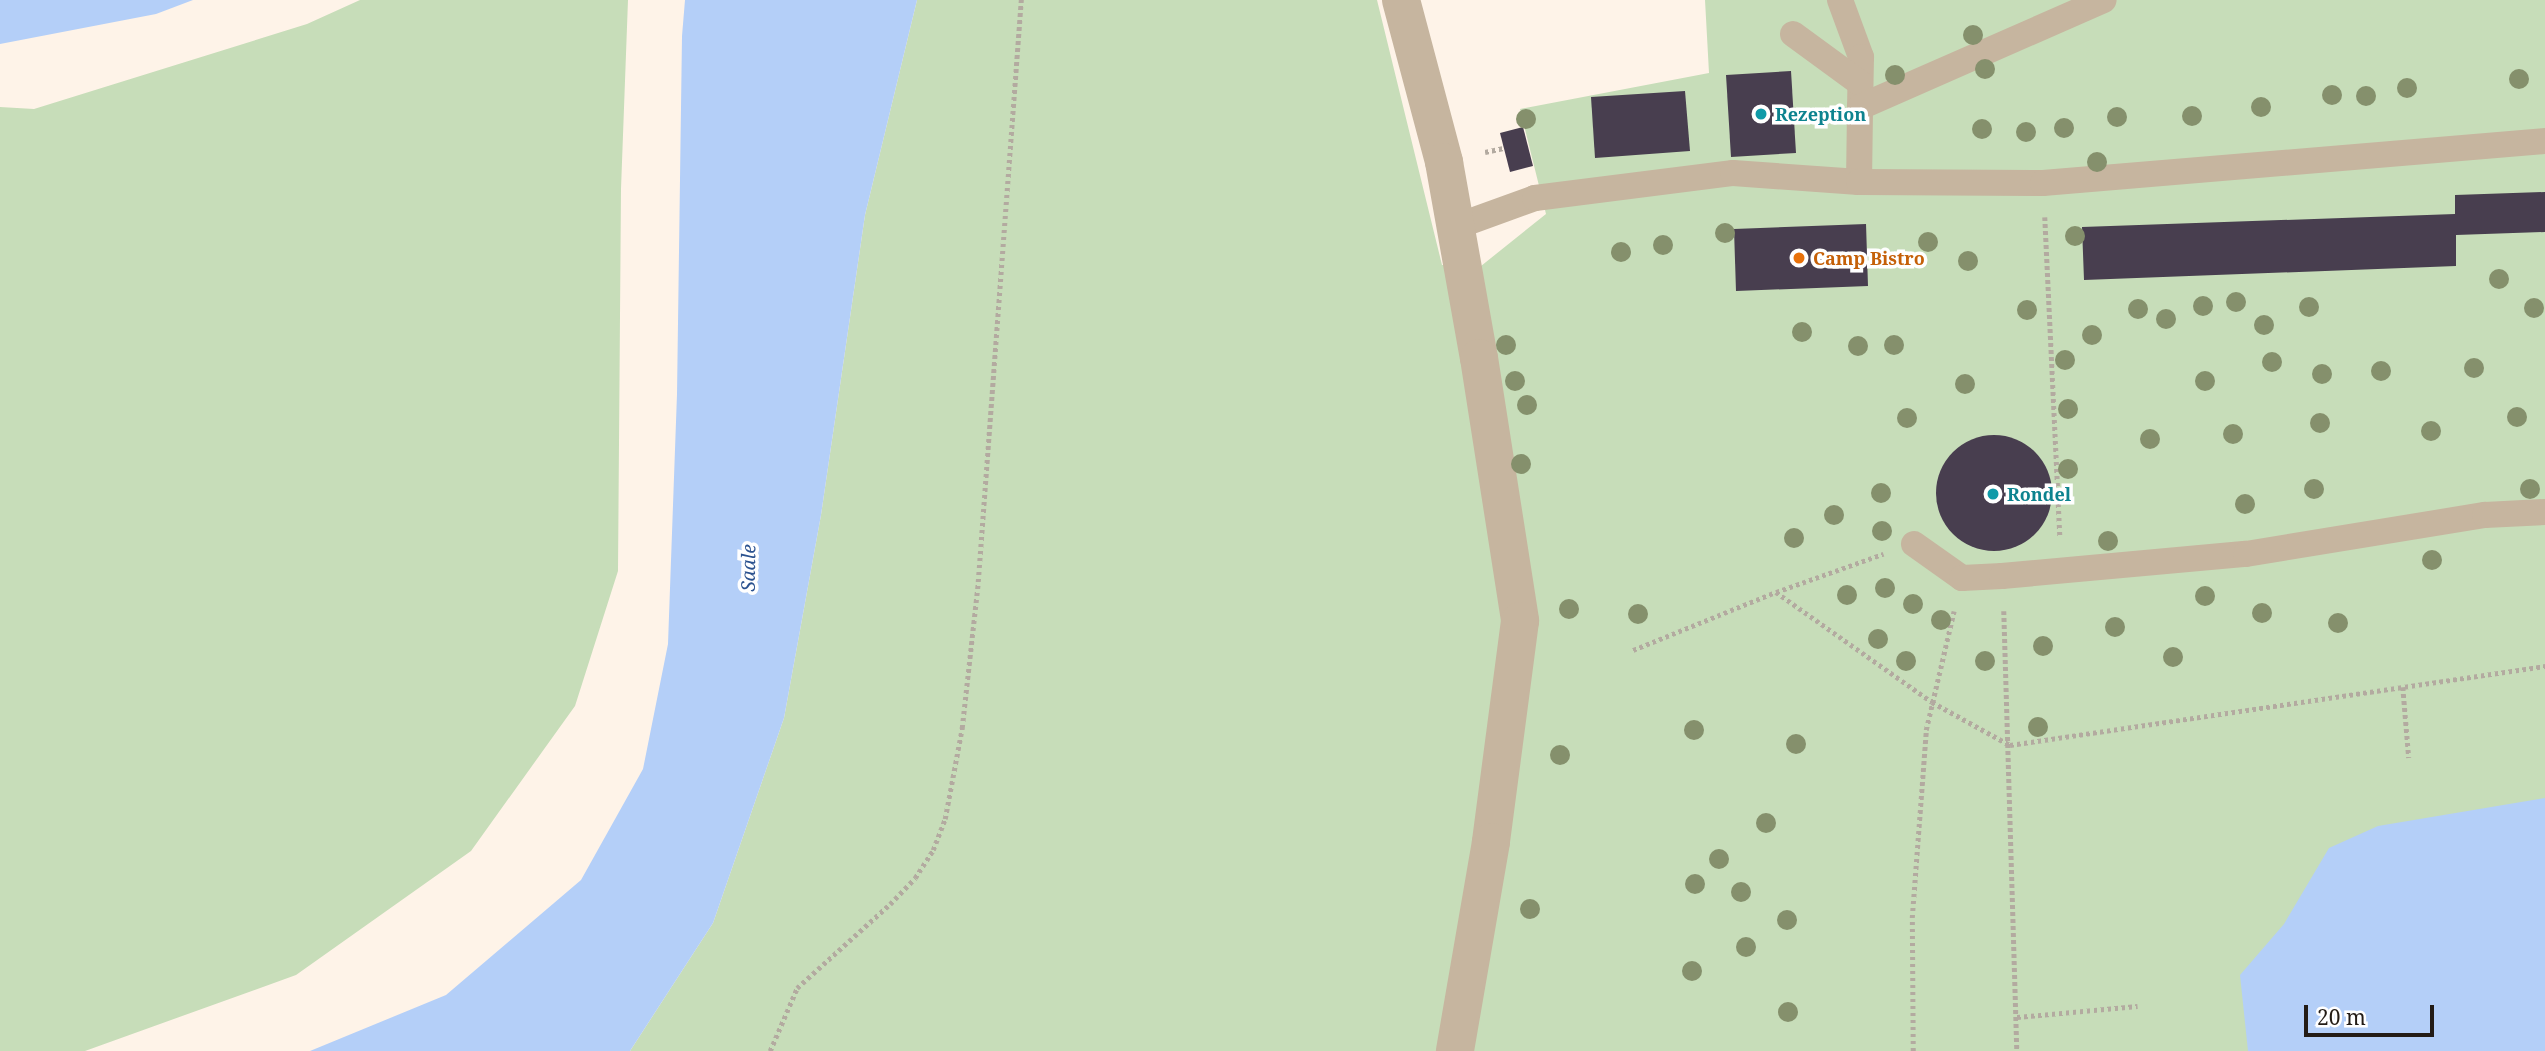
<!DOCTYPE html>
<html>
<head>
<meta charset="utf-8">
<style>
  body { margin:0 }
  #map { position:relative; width:2545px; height:1051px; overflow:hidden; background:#fef3e8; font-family:"Noto Serif",serif }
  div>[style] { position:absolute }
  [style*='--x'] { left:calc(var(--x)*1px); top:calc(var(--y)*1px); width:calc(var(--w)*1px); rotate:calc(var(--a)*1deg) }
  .green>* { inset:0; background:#c7ddb9 }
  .water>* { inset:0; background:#b4cff8 }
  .building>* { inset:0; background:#483e4f }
  .round { border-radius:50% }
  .path>* { height:4.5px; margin-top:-2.25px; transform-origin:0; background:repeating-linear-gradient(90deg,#b3aaa0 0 3.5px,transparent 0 7px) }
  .lane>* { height:26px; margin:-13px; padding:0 13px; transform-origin:13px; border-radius:13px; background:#c6b59f }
  .street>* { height:38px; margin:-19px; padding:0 19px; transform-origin:19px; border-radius:19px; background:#c6b59f }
  .trees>* { width:20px; height:20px; margin:-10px; border-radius:50%; background:#85906c }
  .dots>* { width:19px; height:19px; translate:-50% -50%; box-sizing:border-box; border:4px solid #fff; border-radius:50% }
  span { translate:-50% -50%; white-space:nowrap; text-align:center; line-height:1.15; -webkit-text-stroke:7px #fff; paint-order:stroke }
  .culture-label { font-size:18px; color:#0d838f; font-weight:700 }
  .left { translate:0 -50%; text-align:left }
  .food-label { font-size:18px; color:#c56008; font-weight:700 }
  .water-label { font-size:19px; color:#2b528f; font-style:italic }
  .scale { position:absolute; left:2304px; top:1005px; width:130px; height:32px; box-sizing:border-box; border:4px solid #231c16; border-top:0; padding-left:9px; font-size:21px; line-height:24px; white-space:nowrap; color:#231c16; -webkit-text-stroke:5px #fff; paint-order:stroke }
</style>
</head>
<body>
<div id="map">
  <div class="green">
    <i style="clip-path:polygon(360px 0,628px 0,621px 189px,618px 571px,575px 706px,471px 851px,296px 975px,85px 1051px,0 1051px,0 107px,34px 109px,307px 24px)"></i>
    <i style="clip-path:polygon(917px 0,1377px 0,1442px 265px,1481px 266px,1546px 214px,1520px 109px,1709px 73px,1705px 0,2545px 0,2545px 1051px,630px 1051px,713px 923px,784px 718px,821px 515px,865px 215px)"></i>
  </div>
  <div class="water">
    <i style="clip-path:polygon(0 0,193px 0,156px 14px,0 44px)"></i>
    <i style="clip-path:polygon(685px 0,917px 0,865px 215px,821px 515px,784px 718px,713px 923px,630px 1051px,310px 1051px,446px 995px,581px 880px,643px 769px,668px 644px,677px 394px,682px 36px)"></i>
    <i style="clip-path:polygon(2545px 798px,2545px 1051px,2248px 1051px,2240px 975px,2284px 924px,2329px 848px,2378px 826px)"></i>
  </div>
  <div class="building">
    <i style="clip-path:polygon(1791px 71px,1796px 153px,1731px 157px,1726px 75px)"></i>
    <i style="clip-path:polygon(1685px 91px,1690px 151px,1595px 158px,1591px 97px)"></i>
    <i style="clip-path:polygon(1523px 127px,1533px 166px,1510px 172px,1500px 133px)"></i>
    <i style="clip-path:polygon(2545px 192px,2545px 232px,2456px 235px,2456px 266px,2084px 280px,2082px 227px,2455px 214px,2455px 195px)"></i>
    <i style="clip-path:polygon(1866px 224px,1868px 286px,1736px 291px,1734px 229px)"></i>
    <i class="round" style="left:1936px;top:435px;width:116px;height:116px"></i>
  </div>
  <div class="path">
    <i style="--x:1485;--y:152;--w:19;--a:-12"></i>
    <i style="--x:2045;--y:217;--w:320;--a:87.3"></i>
    <i style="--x:1776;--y:592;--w:191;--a:35.2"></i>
    <i style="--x:1932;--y:702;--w:89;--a:28.9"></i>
    <i style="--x:2010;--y:745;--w:541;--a:-8.4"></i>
    <i style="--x:2004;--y:611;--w:440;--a:88.3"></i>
    <i style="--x:1633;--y:650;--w:154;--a:-22.1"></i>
    <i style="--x:1776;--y:592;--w:114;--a:-19.6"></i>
    <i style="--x:2403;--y:687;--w:71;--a:85.2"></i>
    <i style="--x:2017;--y:1017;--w:121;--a:-5.2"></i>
    <i style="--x:770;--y:1051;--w:69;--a:-66.8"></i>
    <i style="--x:797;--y:988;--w:125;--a:-42.1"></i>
    <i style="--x:890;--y:904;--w:36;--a:-46"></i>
    <i style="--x:915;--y:878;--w:33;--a:-57"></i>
    <i style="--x:933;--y:850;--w:33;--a:-69"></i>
    <i style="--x:945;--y:819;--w:93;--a:-79.4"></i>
    <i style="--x:962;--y:728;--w:147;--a:-83.7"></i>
    <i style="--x:978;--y:582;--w:584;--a:-85.77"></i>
    <i style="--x:1913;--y:1051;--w:133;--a:-90.4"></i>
    <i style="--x:1912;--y:918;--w:189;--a:-85.7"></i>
    <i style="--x:1926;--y:730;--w:122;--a:-76.8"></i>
  </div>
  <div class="lane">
    <i style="--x:1840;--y:0;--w:61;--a:69.8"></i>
    <i style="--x:1861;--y:57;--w:50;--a:91.1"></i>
    <i style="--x:1793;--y:34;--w:83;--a:36.2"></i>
    <i style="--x:1859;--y:182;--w:75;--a:-89.2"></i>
    <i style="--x:1860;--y:107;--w:266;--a:-23.7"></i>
    <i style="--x:1455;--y:227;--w:85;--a:-19.9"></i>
    <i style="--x:1535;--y:198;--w:200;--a:-7.2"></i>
    <i style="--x:1733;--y:173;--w:126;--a:4.1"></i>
    <i style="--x:1859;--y:182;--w:184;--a:0.3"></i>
    <i style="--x:2043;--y:183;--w:504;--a:-4.78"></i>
    <i style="--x:1914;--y:544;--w:59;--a:35.3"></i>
    <i style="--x:1962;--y:578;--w:40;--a:-2.9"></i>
    <i style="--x:2002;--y:576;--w:245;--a:-5.2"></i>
    <i style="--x:2246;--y:554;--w:242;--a:-9.3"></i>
    <i style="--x:2485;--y:515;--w:60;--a:-2.9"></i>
  </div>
  <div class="street">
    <i style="--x:1401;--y:0;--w:168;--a:75.1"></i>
    <i style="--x:1444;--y:162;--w:199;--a:79.9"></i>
    <i style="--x:1479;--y:358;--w:266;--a:81.1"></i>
    <i style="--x:1520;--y:621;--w:223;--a:97.5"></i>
    <i style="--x:1491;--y:842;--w:212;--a:99.8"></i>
  </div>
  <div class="trees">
    <i style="left:1973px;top:35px"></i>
    <i style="left:1985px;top:69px"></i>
    <i style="left:1895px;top:75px"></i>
    <i style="left:2519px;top:79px"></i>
    <i style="left:2407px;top:88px"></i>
    <i style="left:2332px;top:95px"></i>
    <i style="left:2366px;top:96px"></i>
    <i style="left:2261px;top:107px"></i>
    <i style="left:2192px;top:116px"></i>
    <i style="left:2117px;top:117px"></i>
    <i style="left:1526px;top:119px"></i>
    <i style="left:2064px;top:128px"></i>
    <i style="left:1982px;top:129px"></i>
    <i style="left:2026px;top:132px"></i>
    <i style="left:2097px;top:162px"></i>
    <i style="left:1725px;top:233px"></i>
    <i style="left:2075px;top:236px"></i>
    <i style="left:1928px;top:242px"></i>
    <i style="left:1663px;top:245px"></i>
    <i style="left:1621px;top:252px"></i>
    <i style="left:1968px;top:261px"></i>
    <i style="left:2499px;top:279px"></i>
    <i style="left:2236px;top:302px"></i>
    <i style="left:2203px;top:306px"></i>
    <i style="left:2309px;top:307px"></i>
    <i style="left:2534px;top:308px"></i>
    <i style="left:2138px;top:309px"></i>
    <i style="left:2027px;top:310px"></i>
    <i style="left:2166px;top:319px"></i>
    <i style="left:2264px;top:325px"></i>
    <i style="left:1802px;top:332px"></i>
    <i style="left:2092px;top:335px"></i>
    <i style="left:1506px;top:345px"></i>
    <i style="left:1894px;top:345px"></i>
    <i style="left:1858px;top:346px"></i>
    <i style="left:2065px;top:360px"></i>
    <i style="left:2272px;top:362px"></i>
    <i style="left:2474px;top:368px"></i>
    <i style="left:2381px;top:371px"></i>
    <i style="left:2322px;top:374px"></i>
    <i style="left:1515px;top:381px"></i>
    <i style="left:2205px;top:381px"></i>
    <i style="left:1965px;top:384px"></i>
    <i style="left:1527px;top:405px"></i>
    <i style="left:2068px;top:409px"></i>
    <i style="left:2517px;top:417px"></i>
    <i style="left:1907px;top:418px"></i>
    <i style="left:2320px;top:423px"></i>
    <i style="left:2431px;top:431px"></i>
    <i style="left:2233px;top:434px"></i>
    <i style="left:2150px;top:439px"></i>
    <i style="left:1521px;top:464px"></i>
    <i style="left:2068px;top:469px"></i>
    <i style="left:2314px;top:489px"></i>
    <i style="left:2530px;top:489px"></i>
    <i style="left:1881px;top:493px"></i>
    <i style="left:2245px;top:504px"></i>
    <i style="left:1834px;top:515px"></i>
    <i style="left:1882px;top:531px"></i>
    <i style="left:1794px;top:538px"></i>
    <i style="left:2108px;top:541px"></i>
    <i style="left:2432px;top:560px"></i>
    <i style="left:1885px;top:588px"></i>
    <i style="left:1847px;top:595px"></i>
    <i style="left:2205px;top:596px"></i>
    <i style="left:1913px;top:604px"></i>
    <i style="left:1569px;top:609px"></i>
    <i style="left:2262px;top:613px"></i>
    <i style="left:1638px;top:614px"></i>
    <i style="left:1941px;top:620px"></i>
    <i style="left:2338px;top:623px"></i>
    <i style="left:2115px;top:627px"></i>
    <i style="left:1878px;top:639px"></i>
    <i style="left:2043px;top:646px"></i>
    <i style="left:2173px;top:657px"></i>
    <i style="left:1906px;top:661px"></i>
    <i style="left:1985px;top:661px"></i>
    <i style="left:2038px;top:727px"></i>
    <i style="left:1694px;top:730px"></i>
    <i style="left:1796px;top:744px"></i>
    <i style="left:1560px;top:755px"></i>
    <i style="left:1766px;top:823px"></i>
    <i style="left:1719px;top:859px"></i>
    <i style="left:1695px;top:884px"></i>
    <i style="left:1741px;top:892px"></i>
    <i style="left:1530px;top:909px"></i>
    <i style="left:1787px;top:920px"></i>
    <i style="left:1746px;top:947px"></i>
    <i style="left:1692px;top:971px"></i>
    <i style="left:1788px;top:1012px"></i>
  </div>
  <div class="dots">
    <i style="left:1761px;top:114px;background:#0f9aa8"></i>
    <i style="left:1799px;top:258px;background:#e8710a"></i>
    <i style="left:1993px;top:494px;background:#0f9aa8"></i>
  </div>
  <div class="culture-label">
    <span class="left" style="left:1775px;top:114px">Rezeption</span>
    <span class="left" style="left:2007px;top:494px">Rondel</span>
  </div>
  <div class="food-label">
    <span class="left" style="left:1813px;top:258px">Camp Bistro</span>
  </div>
  <div class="water-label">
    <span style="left:749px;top:568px;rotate:-89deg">Saale</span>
  </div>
  <div class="scale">20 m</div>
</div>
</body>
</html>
